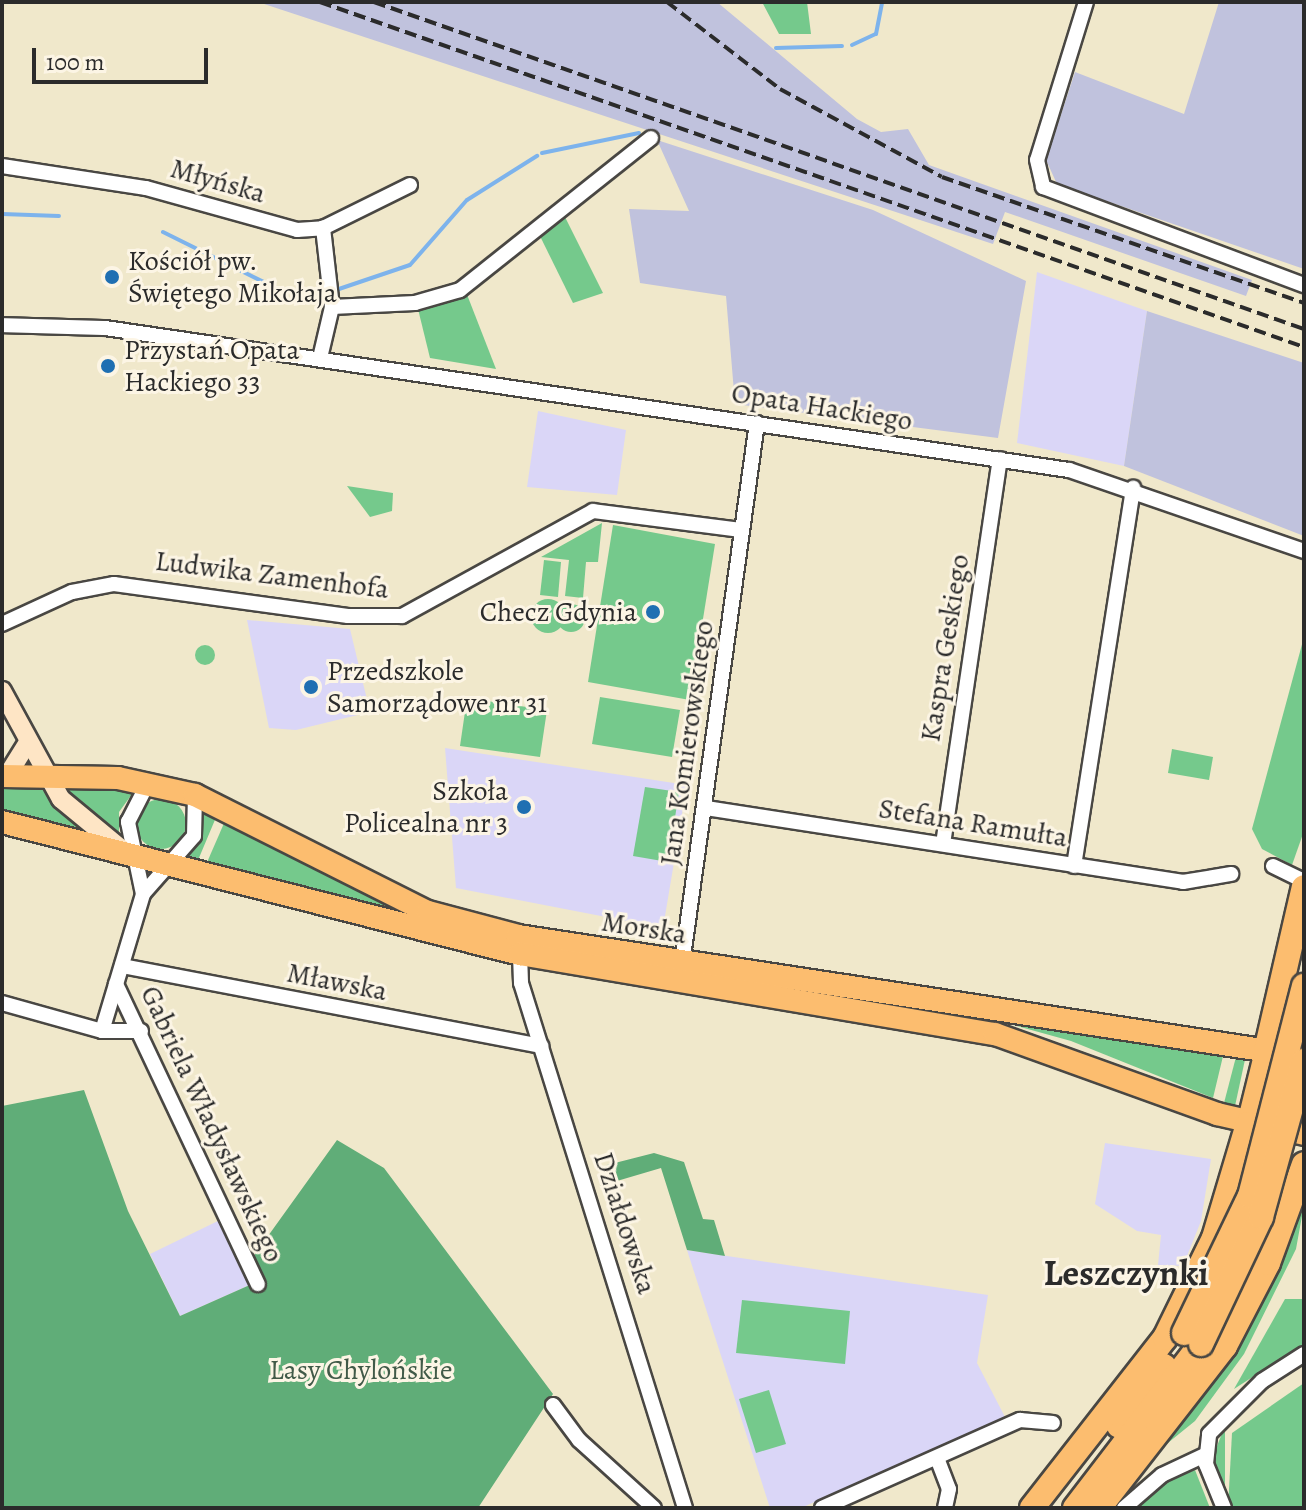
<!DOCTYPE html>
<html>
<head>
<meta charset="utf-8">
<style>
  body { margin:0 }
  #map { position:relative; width:1306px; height:1510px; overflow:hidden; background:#f0e8cb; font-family:Alegreya,serif }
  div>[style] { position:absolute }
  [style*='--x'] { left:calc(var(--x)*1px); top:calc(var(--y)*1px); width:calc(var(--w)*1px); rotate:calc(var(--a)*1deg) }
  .built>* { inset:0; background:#dad6f7 }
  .industrial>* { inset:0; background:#c0c2dd }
  .green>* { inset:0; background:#75c98c }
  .round { border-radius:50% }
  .forest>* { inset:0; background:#60ad78 }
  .stream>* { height:4px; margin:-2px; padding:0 2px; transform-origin:2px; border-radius:2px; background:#7db3ec }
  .roads { filter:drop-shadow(2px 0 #494743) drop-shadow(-2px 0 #494743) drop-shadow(0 2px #494743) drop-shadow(0 -2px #494743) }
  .street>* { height:14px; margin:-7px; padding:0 7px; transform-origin:7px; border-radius:7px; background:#fff }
  .secondary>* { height:18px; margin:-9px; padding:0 9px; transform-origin:9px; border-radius:9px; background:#fee5c5 }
  .primary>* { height:22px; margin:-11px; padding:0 11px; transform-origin:11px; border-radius:11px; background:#fcbd6f }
  .highway>* { height:24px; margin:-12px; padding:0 12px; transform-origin:12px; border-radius:12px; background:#fcbd6f }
  .rail>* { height:4px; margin-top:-2px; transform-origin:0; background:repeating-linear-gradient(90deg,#2b2b2b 0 12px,transparent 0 18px) }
  .bridges { filter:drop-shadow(2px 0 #494743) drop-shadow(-2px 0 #494743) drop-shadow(0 2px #494743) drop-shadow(0 -2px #494743) }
  .highway-bridge>* { height:24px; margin:-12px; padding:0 12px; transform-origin:12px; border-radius:12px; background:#fcbd6f }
  .dots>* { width:22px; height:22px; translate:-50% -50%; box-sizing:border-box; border:4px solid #fcf5e5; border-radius:50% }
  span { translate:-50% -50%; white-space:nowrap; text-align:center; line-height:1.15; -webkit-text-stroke:6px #fcf5e5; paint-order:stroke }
  .street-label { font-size:28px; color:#2b2b2b }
  .poi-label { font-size:28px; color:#2b2b2b }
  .left { translate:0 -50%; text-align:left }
  .right { translate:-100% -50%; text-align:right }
  .park-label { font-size:28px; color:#415a48 }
  .district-label { font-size:36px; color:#2b2b2b; font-weight:700 }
  .frame { position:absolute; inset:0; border:4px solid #2b2b2b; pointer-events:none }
  .scale { position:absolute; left:32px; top:48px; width:176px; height:36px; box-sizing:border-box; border:4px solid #2b2b2b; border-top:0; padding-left:10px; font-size:24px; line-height:28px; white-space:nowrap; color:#2b2b2b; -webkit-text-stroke:6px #fcf5e5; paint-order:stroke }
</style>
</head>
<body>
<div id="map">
  <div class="built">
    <i style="clip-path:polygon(1037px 272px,1147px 311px,1124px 466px,1017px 443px)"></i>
    <i style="clip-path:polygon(538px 411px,626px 430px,617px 495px,527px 487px)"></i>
    <i style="clip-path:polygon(247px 620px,350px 629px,370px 712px,296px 730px,269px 728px)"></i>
    <i style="clip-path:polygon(445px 748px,687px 785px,663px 928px,456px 888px)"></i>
    <i style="clip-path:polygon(1105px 1143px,1211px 1159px,1201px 1221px,1183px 1266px,1158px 1265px,1161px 1235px,1137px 1231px,1095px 1204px)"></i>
    <i style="clip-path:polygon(222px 1219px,252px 1284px,180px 1316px,150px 1254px)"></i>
    <i style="clip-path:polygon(687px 1250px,988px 1295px,977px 1363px,1005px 1417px,801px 1508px,770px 1508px)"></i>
  </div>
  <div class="industrial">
    <i style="clip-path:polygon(258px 2px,717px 2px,857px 119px,881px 132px,908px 129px,929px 165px,1252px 280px,1246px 296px,1005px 212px,993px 244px)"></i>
    <i style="clip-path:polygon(1219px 2px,1304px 2px,1304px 269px,1057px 184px,1046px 160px,1075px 72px,1184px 114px)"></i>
    <i style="clip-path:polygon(657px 140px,873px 210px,1026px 281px,998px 438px,735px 404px,726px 296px,640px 283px,629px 209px,689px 211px)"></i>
    <i style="clip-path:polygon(1147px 311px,1304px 363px,1304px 536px,1124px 466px)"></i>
  </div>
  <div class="green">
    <i style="clip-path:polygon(762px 2px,807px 2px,811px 34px,779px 34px)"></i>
    <i style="clip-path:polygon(562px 211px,603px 293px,573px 303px,537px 230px)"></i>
    <i style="clip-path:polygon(466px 292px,496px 369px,430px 358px,418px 309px)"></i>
    <i style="clip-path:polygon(347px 486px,393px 493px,392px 511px,370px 517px)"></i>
    <i style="clip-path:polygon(602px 523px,598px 562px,586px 562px,583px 598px,565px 596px,569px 560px,541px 557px)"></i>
    <i style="clip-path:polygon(613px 525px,715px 544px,690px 700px,588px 682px)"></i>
    <i style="clip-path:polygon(544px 560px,561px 562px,558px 597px,540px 595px)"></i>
    <i class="round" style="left:531px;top:599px;width:34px;height:34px"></i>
    <i class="round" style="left:557px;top:604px;width:28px;height:28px"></i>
    <i style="clip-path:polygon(1304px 637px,1304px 831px,1292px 865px,1262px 849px,1252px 829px)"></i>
    <i class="round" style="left:195px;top:645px;width:20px;height:20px"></i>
    <i style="clip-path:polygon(600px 697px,680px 710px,672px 757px,592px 744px)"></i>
    <i style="clip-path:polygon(467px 698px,547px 710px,540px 757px,460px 746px)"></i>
    <i style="clip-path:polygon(1172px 749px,1213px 757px,1209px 780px,1168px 773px)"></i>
    <i style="clip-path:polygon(55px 783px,135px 790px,119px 812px,119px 839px)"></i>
    <i style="clip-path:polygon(2px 785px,38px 785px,81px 830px,2px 813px)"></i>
    <i style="clip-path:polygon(645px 787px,679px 792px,668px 862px,633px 856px)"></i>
    <i class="round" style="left:136px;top:799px;width:50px;height:50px"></i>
    <i style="clip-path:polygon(202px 810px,217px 815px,196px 865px,183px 861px,202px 838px)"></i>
    <i style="clip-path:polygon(225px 821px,425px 920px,205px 867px)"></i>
    <i style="clip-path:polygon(988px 1018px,1224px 1052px,1213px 1098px,1071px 1041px)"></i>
    <i style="clip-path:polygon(1237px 1053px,1246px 1055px,1235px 1106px,1224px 1103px)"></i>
    <i style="clip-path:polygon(1304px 1205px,1296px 1249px,1244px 1354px,1195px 1421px,1153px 1455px,1247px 1333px)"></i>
    <i style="clip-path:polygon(1285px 1299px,1304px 1299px,1304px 1344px,1234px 1389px)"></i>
    <i style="clip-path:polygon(742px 1300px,850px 1311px,845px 1364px,736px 1353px)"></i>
    <i style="clip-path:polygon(1304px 1383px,1304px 1508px,1228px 1508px,1232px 1433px)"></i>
    <i style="clip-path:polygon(769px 1390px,786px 1444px,756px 1453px,739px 1399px)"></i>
    <i style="clip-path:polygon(1225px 1426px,1225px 1487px,1224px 1489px,1213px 1456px)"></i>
    <i style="clip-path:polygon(1195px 1470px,1210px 1508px,1137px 1508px,1168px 1481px)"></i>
  </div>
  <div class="forest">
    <i style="clip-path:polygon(84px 1090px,128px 1211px,180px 1316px,252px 1284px,245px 1268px,337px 1140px,384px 1168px,553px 1394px,478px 1508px,2px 1508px,2px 1106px)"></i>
    <i style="clip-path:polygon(654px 1153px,684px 1162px,703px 1219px,714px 1220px,725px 1256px,687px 1250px,661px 1168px,600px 1186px,607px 1165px)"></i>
  </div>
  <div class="stream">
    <i style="--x:852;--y:45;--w:26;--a:-25"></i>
    <i style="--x:876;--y:34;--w:33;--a:-79"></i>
    <i style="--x:776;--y:48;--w:66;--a:-1.7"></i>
    <i style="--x:542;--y:153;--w:99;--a:-11.7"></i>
    <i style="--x:2;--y:214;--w:57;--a:2"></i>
    <i style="--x:163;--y:232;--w:128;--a:26.4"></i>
    <i style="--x:278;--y:289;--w:43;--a:6.6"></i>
    <i style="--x:336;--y:290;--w:78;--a:-18.7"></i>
    <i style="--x:410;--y:265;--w:86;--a:-48.8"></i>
    <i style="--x:467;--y:200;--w:83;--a:-32.2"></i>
  </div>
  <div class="roads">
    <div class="street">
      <i style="--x:1086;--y:2;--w:165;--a:107.2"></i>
      <i style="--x:1037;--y:160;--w:28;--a:77"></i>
      <i style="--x:1043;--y:187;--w:279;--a:20.6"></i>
      <i style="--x:2;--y:166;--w:146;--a:8.7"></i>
      <i style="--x:146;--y:188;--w:157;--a:15.5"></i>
      <i style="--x:297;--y:230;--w:26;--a:-4"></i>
      <i style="--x:323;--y:228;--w:97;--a:-26.3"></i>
      <i style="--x:332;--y:307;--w:83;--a:-2.8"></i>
      <i style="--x:415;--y:303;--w:47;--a:-16.1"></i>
      <i style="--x:460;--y:290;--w:244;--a:-38.5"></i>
      <i style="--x:2;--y:325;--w:103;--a:1.7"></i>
      <i style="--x:105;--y:328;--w:974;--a:8.38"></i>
      <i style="--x:1069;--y:470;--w:249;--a:19"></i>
      <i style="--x:320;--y:358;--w:52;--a:-76.8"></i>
      <i style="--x:332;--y:307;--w:80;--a:-96.5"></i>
      <i style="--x:2;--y:624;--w:77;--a:-24.6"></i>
      <i style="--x:72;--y:592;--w:43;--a:-10.8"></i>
      <i style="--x:114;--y:584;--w:236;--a:7.8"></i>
      <i style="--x:348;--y:616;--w:54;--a:0"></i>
      <i style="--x:402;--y:616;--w:218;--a:-28.8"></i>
      <i style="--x:593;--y:511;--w:150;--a:7.3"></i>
      <i style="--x:706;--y:808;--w:483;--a:8.8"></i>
      <i style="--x:1183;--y:882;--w:49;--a:-9.5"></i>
      <i style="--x:943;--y:844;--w:389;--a:-81.6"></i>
      <i style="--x:1074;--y:866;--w:383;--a:-81.1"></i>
      <i style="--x:1273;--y:866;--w:34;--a:26"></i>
      <i style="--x:143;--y:894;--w:74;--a:-101.8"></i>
      <i style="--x:128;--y:822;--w:44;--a:-62.9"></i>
      <i style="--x:520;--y:954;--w:29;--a:88"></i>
      <i style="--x:521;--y:983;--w:550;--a:72.65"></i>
      <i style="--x:682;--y:964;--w:546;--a:-82.11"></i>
      <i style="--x:122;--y:966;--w:427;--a:10.8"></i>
      <i style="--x:116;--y:984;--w:332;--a:64.7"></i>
      <i style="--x:2;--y:1003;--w:104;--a:15.6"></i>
      <i style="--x:102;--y:1031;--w:39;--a:0"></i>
      <i style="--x:102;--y:1031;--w:143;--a:-73.3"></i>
      <i style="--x:143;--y:894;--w:77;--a:-48.7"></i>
      <i style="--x:194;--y:836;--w:41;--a:-88.6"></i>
      <i style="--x:553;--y:1405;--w:44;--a:53.4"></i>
      <i style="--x:579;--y:1440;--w:101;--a:42.2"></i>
      <i style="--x:937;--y:1458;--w:33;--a:69"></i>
      <i style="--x:949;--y:1489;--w:19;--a:102"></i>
      <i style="--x:822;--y:1508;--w:217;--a:-24"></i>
      <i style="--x:1020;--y:1420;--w:33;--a:5"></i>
      <i style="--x:1124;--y:1508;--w:50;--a:-41"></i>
      <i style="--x:1162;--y:1475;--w:47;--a:-24.9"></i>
      <i style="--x:1224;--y:1508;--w:48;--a:-112.2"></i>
      <i style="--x:1206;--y:1464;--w:30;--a:-84"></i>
      <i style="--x:1209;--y:1434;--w:75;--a:-45"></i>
      <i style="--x:1262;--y:1381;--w:50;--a:-32.7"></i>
    </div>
    <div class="secondary">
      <i style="--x:2;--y:691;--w:123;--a:61.4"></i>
      <i style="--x:61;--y:799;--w:83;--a:39.6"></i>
      <i style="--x:7;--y:776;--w:40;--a:-58"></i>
    </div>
    <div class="primary">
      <i style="--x:2;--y:776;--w:116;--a:1"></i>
      <i style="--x:118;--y:778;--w:79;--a:12.4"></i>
      <i style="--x:195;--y:795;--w:261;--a:26.7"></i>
      <i style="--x:428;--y:912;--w:93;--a:14.9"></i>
      <i style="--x:518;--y:936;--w:773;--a:8.71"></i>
      <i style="--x:2;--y:822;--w:535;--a:14.3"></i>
      <i style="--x:520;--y:954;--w:482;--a:9.6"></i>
      <i style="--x:995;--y:1034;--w:236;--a:19.8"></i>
      <i style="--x:1217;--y:1114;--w:89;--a:12.9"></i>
      <i style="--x:1248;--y:1124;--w:75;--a:-76.1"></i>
    </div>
    <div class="highway">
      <i style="--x:1266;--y:1051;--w:168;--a:-77"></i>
      <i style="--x:1119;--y:1426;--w:75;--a:-53.1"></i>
      <i style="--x:1032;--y:1508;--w:216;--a:-52"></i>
      <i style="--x:1165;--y:1338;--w:111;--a:-63.9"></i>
      <i style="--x:1214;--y:1238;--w:119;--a:-73.4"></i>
      <i style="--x:1075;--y:1508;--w:207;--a:-52.5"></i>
      <i style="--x:1099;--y:1508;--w:205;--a:-52.1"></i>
      <i style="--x:1225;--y:1346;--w:93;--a:-62.6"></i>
      <i style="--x:1268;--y:1263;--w:105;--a:-70"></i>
    </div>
  </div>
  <div class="rail">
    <i style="--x:320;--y:2;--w:1043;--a:19.32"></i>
    <i style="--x:374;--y:2;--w:986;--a:19.37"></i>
    <i style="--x:667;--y:2;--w:143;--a:37.6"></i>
    <i style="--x:780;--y:89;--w:184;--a:28.5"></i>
    <i style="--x:942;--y:177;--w:383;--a:19.2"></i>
  </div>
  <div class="bridges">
    <div class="highway-bridge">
      <i style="--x:1184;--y:1333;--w:152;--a:-64.3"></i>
      <i style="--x:1250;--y:1196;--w:217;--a:-75.6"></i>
      <i style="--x:1201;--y:1344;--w:140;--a:-64.7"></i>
      <i style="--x:1261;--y:1217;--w:162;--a:-74.6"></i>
    </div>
  </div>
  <div class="dots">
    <i style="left:112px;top:277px;background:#1f6fb2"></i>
    <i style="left:108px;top:366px;background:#1f6fb2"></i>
    <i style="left:653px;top:612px;background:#1f6fb2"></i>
    <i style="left:311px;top:687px;background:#1f6fb2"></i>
    <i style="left:524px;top:807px;background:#1f6fb2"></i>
  </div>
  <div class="street-label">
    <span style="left:218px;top:181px;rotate:16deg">Młyńska</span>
    <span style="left:822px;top:407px;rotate:9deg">Opata Hackiego</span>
    <span style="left:272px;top:575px;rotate:7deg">Ludwika Zamenhofa</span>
    <span style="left:945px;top:648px;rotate:-81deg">Kaspra Geskiego</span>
    <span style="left:687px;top:743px;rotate:-82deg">Jana Komierowskiego</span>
    <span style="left:973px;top:823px;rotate:9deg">Stefana Ramułta</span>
    <span style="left:644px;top:928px;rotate:9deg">Morska</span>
    <span style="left:337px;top:982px;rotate:11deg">Mławska</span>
    <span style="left:212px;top:1124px;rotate:65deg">Gabriela Władysławskiego</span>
    <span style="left:625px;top:1223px;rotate:72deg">Działdowska</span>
  </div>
  <div class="poi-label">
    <span class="left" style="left:128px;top:277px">Kościół pw.<br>Świętego Mikołaja</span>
    <span class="left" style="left:124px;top:366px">Przystań Opata<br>Hackiego 33</span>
    <span class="right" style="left:637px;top:612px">Checz Gdynia</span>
    <span class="left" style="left:327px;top:687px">Przedszkole<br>Samorządowe nr 31</span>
    <span class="right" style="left:508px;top:807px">Szkoła<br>Policealna nr 3</span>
  </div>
  <div class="park-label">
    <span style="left:361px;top:1370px">Lasy Chylońskie</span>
  </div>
  <div class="district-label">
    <span style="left:1126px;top:1273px">Leszczynki</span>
  </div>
  <div class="frame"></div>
  <div class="scale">100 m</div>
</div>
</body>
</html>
